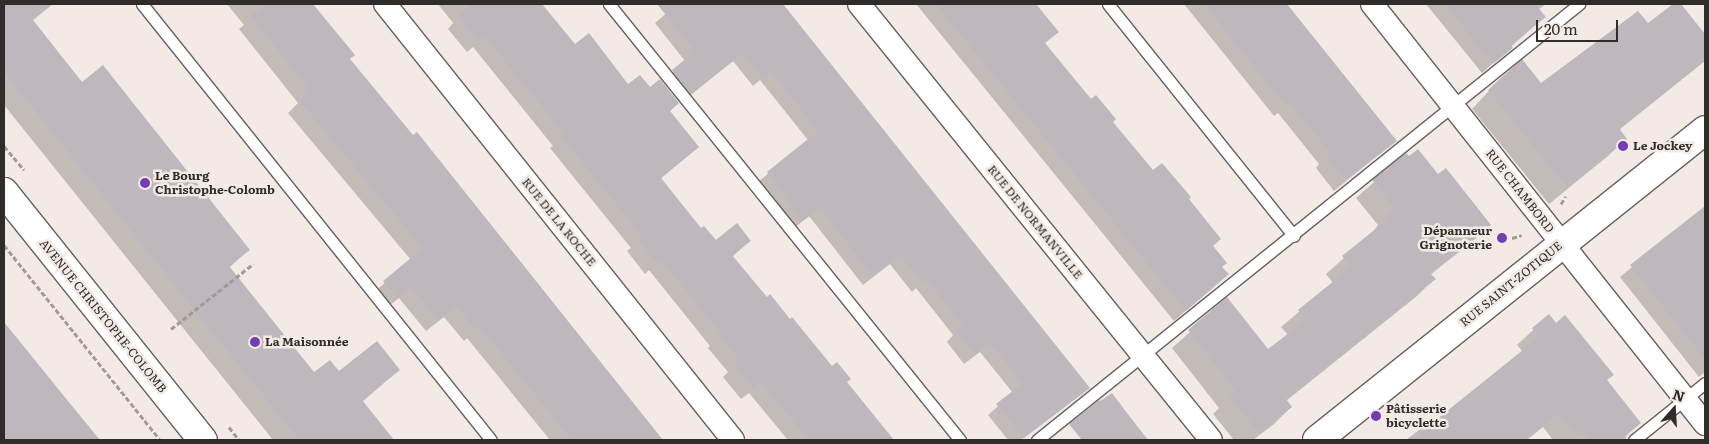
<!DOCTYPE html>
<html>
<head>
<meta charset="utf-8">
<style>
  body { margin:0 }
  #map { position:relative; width:1709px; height:444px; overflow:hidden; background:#f3eae5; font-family:Literata,serif }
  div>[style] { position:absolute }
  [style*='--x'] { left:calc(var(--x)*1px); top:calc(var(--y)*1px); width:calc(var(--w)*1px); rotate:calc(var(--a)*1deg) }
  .shadow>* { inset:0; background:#0003 }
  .building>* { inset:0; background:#beb8be }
  .path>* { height:3px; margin-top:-1.5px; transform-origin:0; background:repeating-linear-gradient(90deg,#a29b97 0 5px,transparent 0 7.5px) }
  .roads { filter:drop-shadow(1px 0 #68615d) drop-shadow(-1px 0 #68615d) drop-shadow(0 1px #68615d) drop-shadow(0 -1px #68615d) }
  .lane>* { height:11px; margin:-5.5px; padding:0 5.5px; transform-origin:5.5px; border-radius:5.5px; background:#fff }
  .street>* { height:22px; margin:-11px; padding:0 11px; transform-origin:11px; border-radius:11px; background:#fff }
  .secondary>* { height:28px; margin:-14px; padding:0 14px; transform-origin:14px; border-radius:14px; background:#fff }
  .dots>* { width:14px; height:14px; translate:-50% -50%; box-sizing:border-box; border:2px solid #f3eae5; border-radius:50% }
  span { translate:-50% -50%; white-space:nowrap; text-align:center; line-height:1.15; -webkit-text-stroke:5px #f3eae5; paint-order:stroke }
  .poi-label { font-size:12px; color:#2f2c2a; font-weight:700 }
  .left { translate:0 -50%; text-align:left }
  .right { translate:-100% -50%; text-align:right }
  .street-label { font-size:12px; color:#2f2c2a }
  .frame { position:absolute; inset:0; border:5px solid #2f2c2a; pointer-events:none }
  .north { position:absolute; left:1649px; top:384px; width:50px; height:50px; -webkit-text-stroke:4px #f3eae5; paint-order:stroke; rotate:19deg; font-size:14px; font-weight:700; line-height:20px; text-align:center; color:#2f2c2a }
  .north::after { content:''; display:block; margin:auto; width:18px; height:22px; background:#2f2c2a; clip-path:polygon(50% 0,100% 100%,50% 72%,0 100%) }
  .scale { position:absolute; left:1536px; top:20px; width:82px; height:22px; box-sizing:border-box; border:2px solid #2f2c2a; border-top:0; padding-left:6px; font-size:15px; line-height:18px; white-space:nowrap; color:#2f2c2a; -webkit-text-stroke:4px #f3eae5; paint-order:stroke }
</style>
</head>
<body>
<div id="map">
  <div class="shadow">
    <i style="clip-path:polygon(4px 4px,52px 4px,32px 21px,82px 83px,248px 250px,229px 268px,314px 374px,399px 370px,362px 402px,393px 440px,273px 440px,4px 105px)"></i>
    <i style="clip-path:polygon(227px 4px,311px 4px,353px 55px,349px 59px,662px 440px,550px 440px,467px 338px,464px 341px,444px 317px,426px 331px,399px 298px,385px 309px,372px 294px,411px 260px,288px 113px,298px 103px,239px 29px,244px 25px)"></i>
    <i style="clip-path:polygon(438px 4px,541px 4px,575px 46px,628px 86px,650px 89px,678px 103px,669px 112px,698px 147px,660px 179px,701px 230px,716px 242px,750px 241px,732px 257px,767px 298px,846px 382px,892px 440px,788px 440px,749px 393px,741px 399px,723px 377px,728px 372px,708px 348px,710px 346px,649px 270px,645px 274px,627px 251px,631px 248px,550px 148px,553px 146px,473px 47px,467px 52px,448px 29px,453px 23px)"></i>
    <i style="clip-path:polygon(677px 4px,781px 4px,1087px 386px,1021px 440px,1008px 440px,988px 415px,1013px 393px,980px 352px,964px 364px,947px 342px,953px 335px,916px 288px,912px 292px,890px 264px,863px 285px,809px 216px,792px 230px,758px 182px,808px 140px,760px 80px,753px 86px,733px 61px,681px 103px,663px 81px,685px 61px,655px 23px)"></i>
    <i style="clip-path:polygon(916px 4px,1003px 4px,1013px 16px,1029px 4px,1034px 4px,1057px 32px,1044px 44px,1153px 172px,1187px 199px,1221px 267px,1227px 274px,1174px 321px)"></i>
    <i style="clip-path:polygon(1184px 4px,1285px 4px,1395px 141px,1334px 191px,1316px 168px,1319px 164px,1278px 113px,1274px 116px)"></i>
    <i style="clip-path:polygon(1426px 4px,1546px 4px,1538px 10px,1544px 17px,1482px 73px)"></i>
    <i style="clip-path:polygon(1675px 4px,1680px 4px,1705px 36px,1705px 61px,1619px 130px,1626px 139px,1608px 156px,1549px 204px,1472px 109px,1503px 76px,1541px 84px,1648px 25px)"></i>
    <i style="clip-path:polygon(1406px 154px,1438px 176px,1490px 225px,1473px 241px,1430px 275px,1434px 279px,1417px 296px,1286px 401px,1291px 407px,1274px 424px,1253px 440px,1234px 440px,1213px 414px,1219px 408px,1172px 348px,1227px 299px,1268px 351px,1288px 335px,1281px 327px,1333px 283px,1326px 274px,1370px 235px,1378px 225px,1356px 198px)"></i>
    <i style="clip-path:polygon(1705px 207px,1705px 284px,1693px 294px,1705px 311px,1705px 372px,1699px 377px,1620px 277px)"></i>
    <i style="clip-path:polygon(1548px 316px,1640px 423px,1626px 436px,1626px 440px,1553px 440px,1543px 427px,1527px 440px,1406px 440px,1428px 423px,1430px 426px,1523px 352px,1517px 345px)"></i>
    <i style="clip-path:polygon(4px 324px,99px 440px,4px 440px)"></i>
    <i style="clip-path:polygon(1124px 411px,1147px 440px,1088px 440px)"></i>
  </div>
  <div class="building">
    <i style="clip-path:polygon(4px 4px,53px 4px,33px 20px,82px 82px,103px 65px,250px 250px,229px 266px,314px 372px,330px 360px,339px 371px,377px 341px,400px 370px,362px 400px,394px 440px,299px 440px,4px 72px)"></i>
    <i style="clip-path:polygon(266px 4px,313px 4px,355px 55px,350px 59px,413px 135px,417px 132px,663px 440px,572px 440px,480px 327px,476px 330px,456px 306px,439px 320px,411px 287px,398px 298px,383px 281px,423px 248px,299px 100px,310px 91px,251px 16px)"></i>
    <i style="clip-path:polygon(472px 4px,542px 4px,575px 44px,589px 33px,628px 84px,640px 75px,650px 87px,660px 79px,679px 103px,670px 111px,699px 147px,661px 178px,701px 228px,704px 226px,716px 240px,737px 223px,751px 241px,732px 255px,767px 297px,770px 294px,790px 319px,792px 317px,832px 366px,837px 362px,851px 379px,847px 382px,894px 440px,809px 440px,761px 382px,753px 388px,734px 364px,739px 360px,719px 335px,721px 333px,661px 260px,657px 263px,637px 239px,642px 236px,561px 136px,564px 133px,485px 37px,479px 41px,458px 16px)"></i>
    <i style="clip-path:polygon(657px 4px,783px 4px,1090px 388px,1024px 438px,996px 404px,1023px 383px,990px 343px,975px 355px,956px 331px,963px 325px,927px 280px,923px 283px,900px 255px,873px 276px,820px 208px,803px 221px,786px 200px,788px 198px,767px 172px,818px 131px,771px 71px,763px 77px,743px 53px,691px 94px,672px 70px,695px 51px)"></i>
    <i style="clip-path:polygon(936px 4px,1036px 4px,1059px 32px,1045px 43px,1091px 99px,1096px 95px,1116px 119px,1113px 122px,1153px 170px,1162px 163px,1191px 197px,1189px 199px,1221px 239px,1213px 246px,1227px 263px,1222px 267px,1229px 274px,1186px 311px)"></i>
    <i style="clip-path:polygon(1204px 4px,1287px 4px,1397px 141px,1346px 180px,1326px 156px,1330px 152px,1290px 103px,1286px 106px)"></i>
    <i style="clip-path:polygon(1445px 4px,1535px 4px,1546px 17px,1511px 45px,1513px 48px,1493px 64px)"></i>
    <i style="clip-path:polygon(1673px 4px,1681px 4px,1705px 34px,1705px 60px,1619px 128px,1627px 139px,1567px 187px,1488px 90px,1522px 59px,1541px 83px,1638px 11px,1648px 23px)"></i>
    <i style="clip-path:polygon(1418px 149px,1438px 174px,1446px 168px,1491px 225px,1430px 273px,1436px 279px,1286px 399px,1292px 407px,1259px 433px,1229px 396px,1236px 391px,1188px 330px,1227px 297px,1268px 349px,1306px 320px,1298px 310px,1351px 267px,1342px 256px,1388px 219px,1385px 216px,1395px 209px,1372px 180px,1406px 153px,1409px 156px)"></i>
    <i style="clip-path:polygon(1705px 206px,1705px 359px,1630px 265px)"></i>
    <i style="clip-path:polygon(1549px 314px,1556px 323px,1565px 315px,1614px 375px,1607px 380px,1641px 423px,1620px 440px,1592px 440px,1583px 430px,1578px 435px,1559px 413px,1525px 440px,1411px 440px,1539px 337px,1532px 328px)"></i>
    <i style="clip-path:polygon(4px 322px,72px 406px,100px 440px,4px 440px)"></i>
    <i style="clip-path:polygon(1112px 393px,1127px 413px,1148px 440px,1082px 440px,1069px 424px,1099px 400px,1100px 401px)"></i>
  </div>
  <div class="path">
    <i style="--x:4;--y:146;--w:31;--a:50"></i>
    <i style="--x:1561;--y:204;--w:9;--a:-58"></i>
    <i style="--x:1512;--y:238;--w:10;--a:-17"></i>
    <i style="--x:4;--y:245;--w:250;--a:51.3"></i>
    <i style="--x:171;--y:329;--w:105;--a:-38.4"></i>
    <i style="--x:229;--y:427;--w:16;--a:52"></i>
  </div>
  <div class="roads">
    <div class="lane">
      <i style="--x:142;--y:4;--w:558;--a:51.32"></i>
      <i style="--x:609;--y:4;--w:560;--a:51.16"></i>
      <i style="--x:1108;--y:4;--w:297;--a:51.3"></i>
      <i style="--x:1037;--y:440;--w:696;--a:-38.81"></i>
      <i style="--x:1634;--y:440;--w:91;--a:-38.8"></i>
    </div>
    <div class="street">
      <i style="--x:385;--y:4;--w:558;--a:51.4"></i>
      <i style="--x:859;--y:4;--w:560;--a:51.08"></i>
      <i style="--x:1372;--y:4;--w:536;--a:51.59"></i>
    </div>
    <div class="secondary">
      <i style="--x:4;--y:192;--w:318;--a:51.3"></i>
      <i style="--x:1317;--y:440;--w:497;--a:-38.6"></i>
    </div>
  </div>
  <div class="dots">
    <i style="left:1623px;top:146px;background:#763db3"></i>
    <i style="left:145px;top:183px;background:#763db3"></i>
    <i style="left:1502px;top:238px;background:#763db3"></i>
    <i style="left:255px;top:342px;background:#763db3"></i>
    <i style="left:1376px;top:416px;background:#763db3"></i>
  </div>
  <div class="poi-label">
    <span class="left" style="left:1633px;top:146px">Le Jockey</span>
    <span class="left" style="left:155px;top:183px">Le Bourg<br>Christophe-Colomb</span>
    <span class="right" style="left:1492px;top:238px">Dépanneur<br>Grignoterie</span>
    <span class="left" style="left:265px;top:342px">La Maisonnée</span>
    <span class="left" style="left:1386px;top:416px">Pâtisserie<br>bicyclette</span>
  </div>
  <div class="street-label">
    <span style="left:1520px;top:191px;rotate:52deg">RUE CHAMBORD</span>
    <span style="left:559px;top:222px;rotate:51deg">RUE DE LA ROCHE</span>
    <span style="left:1035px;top:222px;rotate:51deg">RUE DE NORMANVILLE</span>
    <span style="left:1511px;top:284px;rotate:-39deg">RUE SAINT-ZOTIQUE</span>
    <span style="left:103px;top:316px;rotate:51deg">AVENUE CHRISTOPHE-COLOMB</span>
  </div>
  <div class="frame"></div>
  <div class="north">N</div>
  <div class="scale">20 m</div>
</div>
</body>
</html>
